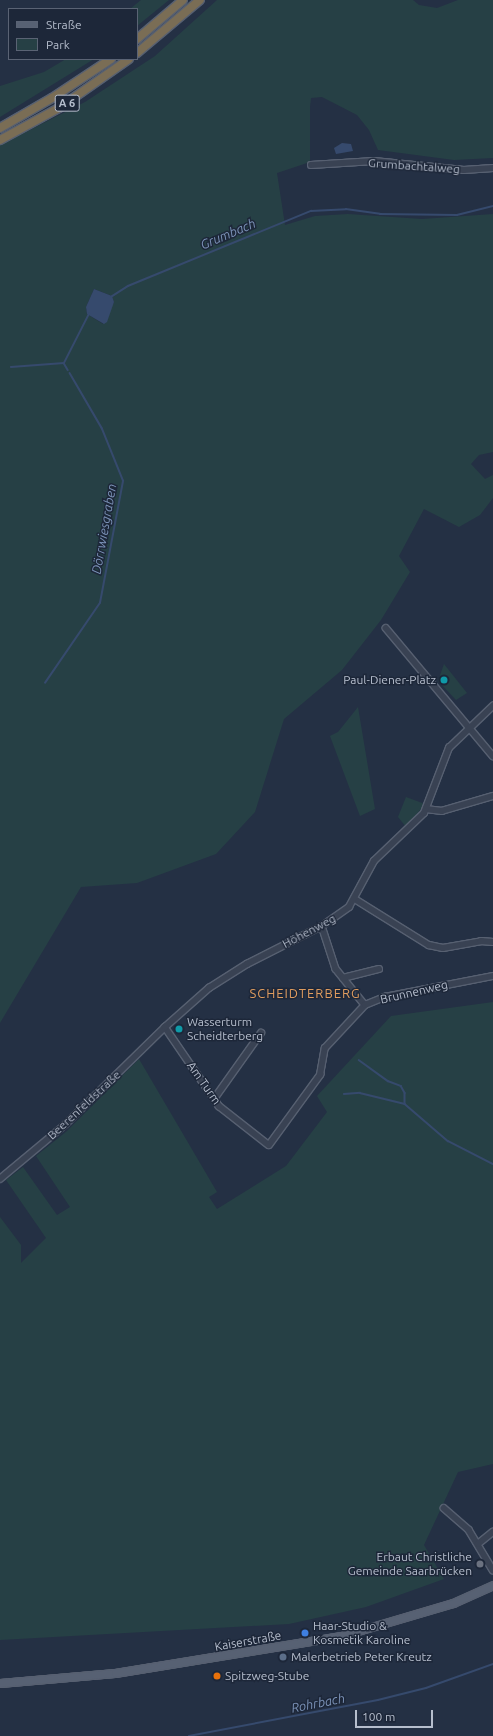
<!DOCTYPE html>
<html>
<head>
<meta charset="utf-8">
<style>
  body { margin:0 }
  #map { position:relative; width:493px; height:1736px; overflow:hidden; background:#243044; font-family:Ubuntu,sans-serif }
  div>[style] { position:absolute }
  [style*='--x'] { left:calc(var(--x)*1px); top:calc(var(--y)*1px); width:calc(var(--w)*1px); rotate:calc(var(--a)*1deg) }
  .green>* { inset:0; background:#264045 }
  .water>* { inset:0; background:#364a6d }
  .stream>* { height:1.5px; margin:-0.75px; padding:0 0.75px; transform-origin:0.75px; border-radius:0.75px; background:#364a6d }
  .roads { filter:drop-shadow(1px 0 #576071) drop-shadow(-1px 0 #576071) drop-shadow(0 1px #576071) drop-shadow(0 -1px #576071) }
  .minor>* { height:5.5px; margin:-2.75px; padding:0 2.75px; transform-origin:2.75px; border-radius:2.75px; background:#394253 }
  .major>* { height:7px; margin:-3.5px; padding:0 3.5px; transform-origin:3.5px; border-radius:3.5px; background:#576173 }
  .highway>* { height:8px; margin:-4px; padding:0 4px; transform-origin:4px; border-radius:4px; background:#7a6d55 }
  .dots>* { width:11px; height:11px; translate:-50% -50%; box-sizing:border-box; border:2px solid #1d2739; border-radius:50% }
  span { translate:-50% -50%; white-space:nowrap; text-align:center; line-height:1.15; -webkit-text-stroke:3px #1d2739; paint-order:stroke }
  .shield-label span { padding:1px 3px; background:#1d2739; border:1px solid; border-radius:3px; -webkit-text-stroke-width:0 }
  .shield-label { font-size:11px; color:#b6becd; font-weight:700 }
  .street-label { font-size:12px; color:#b6becd }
  .poi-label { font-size:12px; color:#b6becd }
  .right { translate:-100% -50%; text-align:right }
  .left { translate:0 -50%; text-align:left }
  .water-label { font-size:13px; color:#7b92b7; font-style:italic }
  .neighbourhood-label { font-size:13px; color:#df9c5f; letter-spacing:1px }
  .legend { position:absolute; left:8px; top:8px; width:130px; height:52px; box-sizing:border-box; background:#1d2739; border:1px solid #5a6374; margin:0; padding:5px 7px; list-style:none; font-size:12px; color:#b6becd }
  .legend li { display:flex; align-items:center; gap:8px; height:20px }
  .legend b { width:20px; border:1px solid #5a6374 }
  .scale { position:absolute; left:355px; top:1710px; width:78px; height:18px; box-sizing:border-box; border:2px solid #b6becd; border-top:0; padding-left:5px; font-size:12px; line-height:14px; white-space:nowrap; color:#b6becd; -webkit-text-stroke:3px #1d2739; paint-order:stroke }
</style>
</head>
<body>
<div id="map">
  <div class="green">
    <i style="clip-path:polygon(141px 0,169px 0,137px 26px,137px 9px,130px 9px)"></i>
    <i style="clip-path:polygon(evenodd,217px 0,413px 0,419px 5px,437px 8px,458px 0,493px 0,493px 158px,454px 160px,378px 150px,369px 130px,357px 115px,322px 97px,311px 98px,310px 107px,310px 162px,277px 173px,285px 225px,315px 216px,348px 214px,422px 219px,493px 214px,493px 452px,479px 455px,471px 464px,485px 479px,493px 475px,493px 498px,480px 515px,459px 527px,424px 509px,399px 556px,410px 572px,381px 620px,342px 670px,284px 719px,255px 812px,216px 854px,137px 883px,81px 887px,0 1023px,0 145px,85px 102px,155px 56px,217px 0,94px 289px,112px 296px,114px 302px,103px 324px,87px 314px,86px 307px,94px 289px)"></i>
    <i style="clip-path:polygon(66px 59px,94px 59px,0 117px,0 86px,44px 72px)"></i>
    <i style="clip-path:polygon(444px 664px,467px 693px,456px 700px,438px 681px)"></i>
    <i style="clip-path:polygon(358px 707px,375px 809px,360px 816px,330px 736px,338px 732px)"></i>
    <i style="clip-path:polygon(406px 797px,425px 804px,406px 827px,398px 817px)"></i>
    <i style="clip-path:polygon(493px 1002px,493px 1464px,458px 1472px,424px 1545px,444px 1579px,366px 1607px,289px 1624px,0 1640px,0 1217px,21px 1245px,21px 1263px,46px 1238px,6px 1180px,23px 1167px,57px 1215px,70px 1207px,36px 1156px,67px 1131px,139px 1059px,217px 1192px,209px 1197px,217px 1209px,286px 1166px,327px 1112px,317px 1096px,391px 1016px)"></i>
  </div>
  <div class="water">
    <i style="clip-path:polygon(342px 143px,351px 144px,353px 151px,336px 154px,334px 148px)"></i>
    <i style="clip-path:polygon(94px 289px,112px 296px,114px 302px,107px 322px,104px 324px,87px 314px,86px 307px)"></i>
  </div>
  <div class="stream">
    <i style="--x:111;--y:297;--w:20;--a:-33"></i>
    <i style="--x:128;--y:286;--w:198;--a:-22.3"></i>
    <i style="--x:311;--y:211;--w:35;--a:-3"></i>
    <i style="--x:346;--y:209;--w:34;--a:8"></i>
    <i style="--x:380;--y:214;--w:77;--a:0.7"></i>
    <i style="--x:457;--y:215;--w:37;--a:-14"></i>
    <i style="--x:64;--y:363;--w:8;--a:60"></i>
    <i style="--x:11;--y:367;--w:53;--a:-4.3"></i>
    <i style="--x:64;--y:363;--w:55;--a:-63"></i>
    <i style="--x:45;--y:683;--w:97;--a:-55.5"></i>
    <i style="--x:100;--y:603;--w:124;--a:-79.3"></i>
    <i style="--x:123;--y:481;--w:56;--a:-112"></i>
    <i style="--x:102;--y:429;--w:64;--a:-120.2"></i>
    <i style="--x:359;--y:1060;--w:36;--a:36"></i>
    <i style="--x:388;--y:1081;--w:14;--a:21"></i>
    <i style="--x:401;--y:1086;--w:8;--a:60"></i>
    <i style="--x:405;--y:1093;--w:11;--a:90"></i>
    <i style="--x:344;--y:1094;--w:16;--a:-4"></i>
    <i style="--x:360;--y:1093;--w:46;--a:13.7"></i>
    <i style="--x:405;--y:1104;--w:57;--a:40.7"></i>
    <i style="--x:448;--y:1141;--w:51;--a:27.1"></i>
    <i style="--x:189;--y:1736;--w:192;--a:-10.8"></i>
    <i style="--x:378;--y:1700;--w:49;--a:-14"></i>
    <i style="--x:426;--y:1688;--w:71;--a:-19.7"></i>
  </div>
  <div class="roads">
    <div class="minor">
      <i style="--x:311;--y:165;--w:63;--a:-3.6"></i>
      <i style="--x:374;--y:161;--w:90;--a:5.7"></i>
      <i style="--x:464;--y:170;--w:29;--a:-4"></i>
      <i style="--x:386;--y:628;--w:167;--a:50.1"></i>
      <i style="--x:426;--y:809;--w:16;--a:7"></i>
      <i style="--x:442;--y:811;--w:53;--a:-16.4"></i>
      <i style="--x:355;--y:899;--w:87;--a:31.9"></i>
      <i style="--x:429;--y:945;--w:14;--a:12"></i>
      <i style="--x:443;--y:948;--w:39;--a:-10"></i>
      <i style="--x:481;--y:941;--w:12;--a:5"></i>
      <i style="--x:322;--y:926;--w:45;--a:72"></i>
      <i style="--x:336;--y:969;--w:46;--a:51.1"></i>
      <i style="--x:343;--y:978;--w:37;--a:-14"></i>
      <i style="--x:165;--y:1027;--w:96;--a:55.6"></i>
      <i style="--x:219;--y:1106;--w:63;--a:38"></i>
      <i style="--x:269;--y:1145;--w:87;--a:-53.9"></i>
      <i style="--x:320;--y:1075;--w:27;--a:-80"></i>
      <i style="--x:325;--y:1048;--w:59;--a:-47.1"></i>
      <i style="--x:365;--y:1005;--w:22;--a:-22"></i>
      <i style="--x:385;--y:997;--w:110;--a:-11"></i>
      <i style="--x:214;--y:1099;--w:81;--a:-54.5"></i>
      <i style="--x:0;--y:1179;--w:86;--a:-39.8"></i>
      <i style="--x:66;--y:1124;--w:139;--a:-44.4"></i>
      <i style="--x:165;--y:1027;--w:59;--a:-41.6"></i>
      <i style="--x:209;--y:988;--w:45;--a:-32.3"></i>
      <i style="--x:247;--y:964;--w:84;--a:-26.9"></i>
      <i style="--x:322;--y:926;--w:33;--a:-35"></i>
      <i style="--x:349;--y:907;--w:52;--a:-61.5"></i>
      <i style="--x:374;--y:861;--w:69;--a:-43.8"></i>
      <i style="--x:424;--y:813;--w:70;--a:-69"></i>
      <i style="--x:449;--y:748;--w:61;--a:-43.7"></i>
      <i style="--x:444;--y:1508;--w:33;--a:41"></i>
      <i style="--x:469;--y:1530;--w:47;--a:59"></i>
      <i style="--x:478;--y:1544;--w:19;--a:-39"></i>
    </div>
    <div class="major">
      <i style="--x:0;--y:1683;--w:115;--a:-5"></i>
      <i style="--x:115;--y:1673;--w:229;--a:-9.3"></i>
      <i style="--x:341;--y:1636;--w:117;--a:-16.4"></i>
      <i style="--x:453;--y:1603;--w:44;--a:-24.2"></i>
    </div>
    <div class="highway">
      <i style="--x:137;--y:39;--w:60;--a:-40.3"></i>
      <i style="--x:137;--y:53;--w:82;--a:-40.1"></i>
      <i style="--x:0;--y:128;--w:60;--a:-30"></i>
      <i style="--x:52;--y:98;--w:71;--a:-33.5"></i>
      <i style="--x:0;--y:140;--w:67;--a:-28.5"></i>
      <i style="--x:59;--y:108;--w:85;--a:-35"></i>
    </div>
  </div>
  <div class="dots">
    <i style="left:444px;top:680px;background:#0f9aa8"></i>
    <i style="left:179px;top:1029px;background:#0f9aa8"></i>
    <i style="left:480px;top:1564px;background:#6b7280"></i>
    <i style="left:305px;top:1633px;background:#3f7fe0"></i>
    <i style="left:283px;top:1657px;background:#5c6f8a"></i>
    <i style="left:217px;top:1676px;background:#e8710a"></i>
  </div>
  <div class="shield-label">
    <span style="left:67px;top:103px">A 6</span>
  </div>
  <div class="street-label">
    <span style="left:414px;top:166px;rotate:4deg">Grumbachtalweg</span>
    <span style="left:309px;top:931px;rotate:-28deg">Höhenweg</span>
    <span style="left:414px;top:992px;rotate:-13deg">Brunnenweg</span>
    <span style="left:204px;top:1083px;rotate:55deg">Am Turm</span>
    <span style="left:84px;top:1105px;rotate:-43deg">Beerenfeldstraße</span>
    <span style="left:248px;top:1641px;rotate:-10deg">Kaiserstraße</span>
  </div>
  <div class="poi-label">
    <span class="right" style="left:436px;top:680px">Paul-Diener-Platz</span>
    <span class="left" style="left:187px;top:1029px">Wasserturm<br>Scheidterberg</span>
    <span class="right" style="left:472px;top:1564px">Erbaut Christliche<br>Gemeinde Saarbrücken</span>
    <span class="left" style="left:313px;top:1633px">Haar-Studio &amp;<br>Kosmetik Karoline</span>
    <span class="left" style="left:291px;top:1657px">Malerbetrieb Peter Kreutz</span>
    <span class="left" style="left:225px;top:1676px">Spitzweg-Stube</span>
  </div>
  <div class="water-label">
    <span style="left:228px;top:234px;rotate:-23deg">Grumbach</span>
    <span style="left:104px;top:529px;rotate:-80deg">Dörrwiesgraben</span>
    <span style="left:318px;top:1703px;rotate:-11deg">Rohrbach</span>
  </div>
  <div class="neighbourhood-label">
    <span style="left:305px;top:993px">SCHEIDTERBERG</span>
  </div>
  <ul class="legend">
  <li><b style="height:5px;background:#576173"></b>Straße</li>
  <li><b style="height:11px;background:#264045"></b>Park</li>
  </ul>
  <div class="scale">100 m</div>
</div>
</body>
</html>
